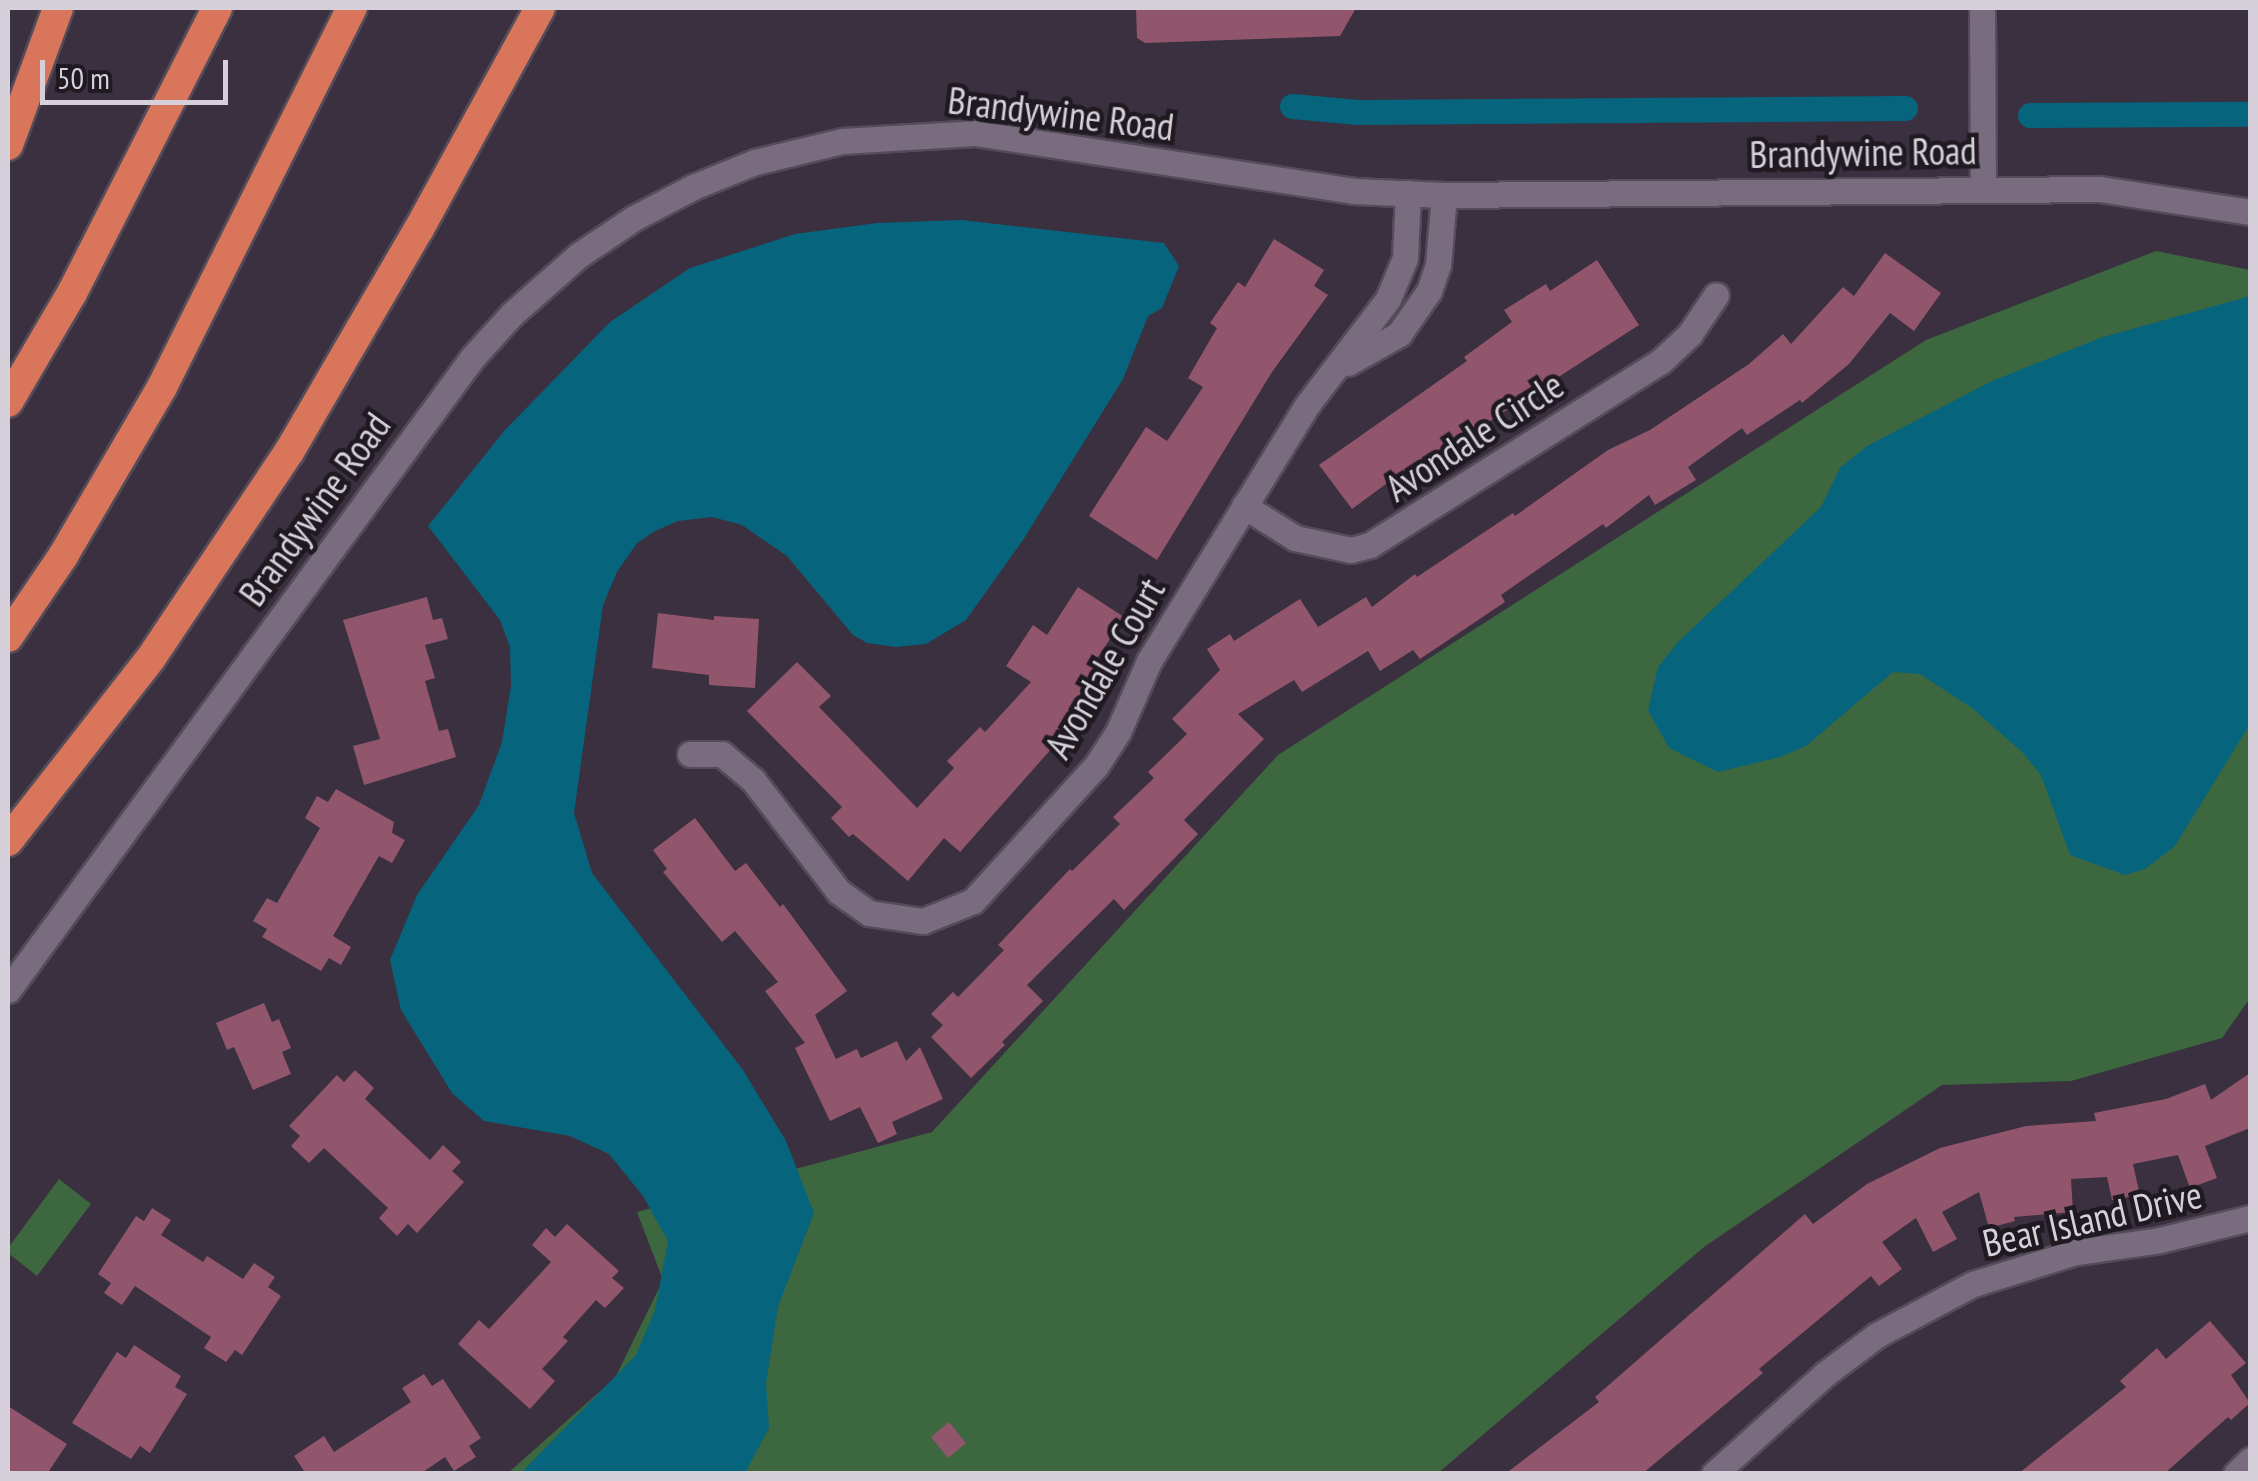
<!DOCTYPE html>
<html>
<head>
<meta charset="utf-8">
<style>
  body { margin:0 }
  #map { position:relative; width:2258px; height:1481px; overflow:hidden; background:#3a3040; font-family:"PT Sans Narrow",sans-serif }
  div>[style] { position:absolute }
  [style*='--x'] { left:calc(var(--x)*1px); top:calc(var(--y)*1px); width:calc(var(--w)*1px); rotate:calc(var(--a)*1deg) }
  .green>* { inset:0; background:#3d673f }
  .water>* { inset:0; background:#06647d }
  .canal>* { height:25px; margin:-12.5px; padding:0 12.5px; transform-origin:12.5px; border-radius:12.5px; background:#06647d }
  .building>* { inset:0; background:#91556c }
  .roads { filter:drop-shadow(2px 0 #544c58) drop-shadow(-2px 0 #544c58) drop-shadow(0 2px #544c58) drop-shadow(0 -2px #544c58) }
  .street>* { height:25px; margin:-12.5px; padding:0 12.5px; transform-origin:12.5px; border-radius:12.5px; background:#796c7f }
  .highway>* { height:30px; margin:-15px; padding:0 15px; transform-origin:15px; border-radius:15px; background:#d9755a }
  span { translate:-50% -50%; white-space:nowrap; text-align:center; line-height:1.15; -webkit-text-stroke:9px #1f1a21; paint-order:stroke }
  .street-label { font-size:38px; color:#d6d0da }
  .frame { position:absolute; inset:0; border:10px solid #d6d0da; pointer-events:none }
  .scale { position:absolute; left:40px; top:60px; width:188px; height:45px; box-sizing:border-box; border:5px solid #d6d0da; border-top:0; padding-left:12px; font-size:30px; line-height:35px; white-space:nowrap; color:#d6d0da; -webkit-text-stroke:8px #1f1a21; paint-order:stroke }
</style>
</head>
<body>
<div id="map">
  <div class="green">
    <i style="clip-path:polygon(2156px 251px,2250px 270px,2250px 998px,2222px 1038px,2071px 1081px,1942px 1085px,1704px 1247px,1438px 1473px,507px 1474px,615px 1378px,663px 1280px,637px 1212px,932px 1132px,1278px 755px,1926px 340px)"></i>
    <i style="clip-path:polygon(59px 1179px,91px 1204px,37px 1276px,8px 1253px,8px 1248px)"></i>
  </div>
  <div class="water">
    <i style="clip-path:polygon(962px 220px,1164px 243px,1179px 266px,1162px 308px,1148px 316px,1123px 379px,1023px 540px,966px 620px,926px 644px,896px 647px,867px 643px,853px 635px,787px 556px,742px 525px,712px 517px,678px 521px,655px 531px,637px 543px,617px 572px,603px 605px,574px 813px,592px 873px,743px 1070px,786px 1141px,814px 1213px,778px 1307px,766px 1383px,769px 1428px,745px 1473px,521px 1473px,636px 1355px,655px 1310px,668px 1241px,643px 1196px,609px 1154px,570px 1136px,484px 1121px,452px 1093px,401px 1010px,390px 960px,417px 895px,479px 805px,502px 742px,511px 686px,510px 647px,500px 620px,428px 526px,505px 430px,610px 322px,690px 268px,795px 234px,877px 223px)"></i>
    <i style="clip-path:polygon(2250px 296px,2250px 724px,2175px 846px,2145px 869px,2125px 875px,2070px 855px,2041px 775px,2022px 752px,1972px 708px,1920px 674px,1893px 672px,1806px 746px,1780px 757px,1718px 772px,1669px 748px,1648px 710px,1658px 667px,1678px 642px,1821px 507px,1840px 468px,1867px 446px,1992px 381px,2100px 338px)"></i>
  </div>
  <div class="canal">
    <i style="--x:1292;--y:106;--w:66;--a:5.2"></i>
    <i style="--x:1358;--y:112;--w:547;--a:-0.42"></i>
    <i style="--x:2030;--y:115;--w:220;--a:-0.3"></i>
  </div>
  <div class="building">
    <i style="clip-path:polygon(1136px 8px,1356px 8px,1340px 36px,1145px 43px,1137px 38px)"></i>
    <i style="clip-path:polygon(1274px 239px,1324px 270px,1314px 286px,1328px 295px,1272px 372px,1157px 560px,1089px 516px,1146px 427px,1167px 441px,1203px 387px,1188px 378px,1217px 328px,1210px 323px,1238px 282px,1245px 287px)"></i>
    <i style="clip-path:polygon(1885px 253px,1941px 293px,1914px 331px,1890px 313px,1849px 364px,1802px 403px,1800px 400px,1747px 435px,1742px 428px,1688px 467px,1696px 480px,1655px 505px,1649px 495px,1606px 528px,1603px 524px,1501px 595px,1505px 602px,1420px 659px,1413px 650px,1380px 671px,1368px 651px,1302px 692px,1294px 680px,1238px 714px,1264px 739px,1184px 820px,1198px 834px,1124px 910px,1114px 899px,1027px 985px,1043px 1001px,1002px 1042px,1005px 1045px,971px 1078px,931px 1037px,943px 1025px,931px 1014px,953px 992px,958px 997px,1004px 950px,998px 945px,1070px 869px,1072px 871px,1120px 824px,1113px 817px,1154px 778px,1148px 772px,1187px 734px,1172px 719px,1220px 670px,1207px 649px,1230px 634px,1234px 641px,1300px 599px,1318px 627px,1366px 597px,1372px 607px,1415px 574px,1417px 577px,1513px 513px,1515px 516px,1608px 450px,1650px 430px,1749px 364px,1783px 334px,1791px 344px,1843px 287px,1854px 296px)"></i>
    <i style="clip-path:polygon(1597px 260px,1639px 325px,1456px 443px,1454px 439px,1408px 473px,1405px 470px,1352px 509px,1319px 465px,1467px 361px,1464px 357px,1512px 322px,1504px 310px,1546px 284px,1550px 291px)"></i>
    <i style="clip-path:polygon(1078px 587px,1124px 617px,1093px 665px,1098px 668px,1062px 722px,1069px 729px,960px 852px,944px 838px,908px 881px,853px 834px,849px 837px,831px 818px,842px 807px,747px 711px,797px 662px,831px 696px,819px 707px,917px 808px,954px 768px,947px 761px,980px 727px,985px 732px,1031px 682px,1006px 666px,1033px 625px,1047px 635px)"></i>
    <i style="clip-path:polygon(427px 597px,433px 620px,442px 618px,448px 639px,425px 645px,435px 678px,425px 681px,439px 731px,448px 729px,456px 757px,364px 785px,353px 746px,380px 739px,343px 620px)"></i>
    <i style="clip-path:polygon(658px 613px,714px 620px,714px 616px,759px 619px,755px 688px,709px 685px,709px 675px,652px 668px)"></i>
    <i style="clip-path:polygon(336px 789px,394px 822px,392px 833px,405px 840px,392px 863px,379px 856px,333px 936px,351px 947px,341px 965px,329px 958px,321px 971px,262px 937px,267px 929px,253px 921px,267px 898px,277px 903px,320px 828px,305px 818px,317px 796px,328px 802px)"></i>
    <i style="clip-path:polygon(695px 818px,735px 871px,746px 863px,780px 907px,783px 904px,847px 991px,815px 1015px,836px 1059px,857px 1049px,861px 1058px,897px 1041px,906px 1061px,920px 1047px,943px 1099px,892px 1122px,897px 1134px,878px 1143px,860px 1107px,830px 1121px,795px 1048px,805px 1043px,765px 991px,778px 982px,735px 931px,722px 942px,663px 872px,667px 869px,653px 850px)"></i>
    <i style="clip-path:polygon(264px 1003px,272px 1022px,279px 1019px,291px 1048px,282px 1052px,291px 1074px,253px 1090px,234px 1047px,227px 1050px,216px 1023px)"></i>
    <i style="clip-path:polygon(355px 1070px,374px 1088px,365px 1099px,430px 1160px,443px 1145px,461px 1162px,452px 1171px,464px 1182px,417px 1233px,408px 1224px,397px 1236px,379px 1218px,388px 1208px,324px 1148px,309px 1163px,291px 1146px,300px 1136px,289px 1126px,337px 1075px,344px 1082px)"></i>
    <i style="clip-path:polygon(2250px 1073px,2250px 1128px,2205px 1146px,2217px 1178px,2190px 1188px,2178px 1155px,2133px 1164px,2140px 1195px,2112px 1200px,2107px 1177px,2071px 1179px,2073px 1212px,2014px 1217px,2015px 1221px,1989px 1228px,1979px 1192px,1942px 1212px,1957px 1239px,1933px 1252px,1916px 1218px,1882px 1242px,1902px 1269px,1879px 1286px,1871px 1276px,1759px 1369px,1763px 1373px,1642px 1474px,1505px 1474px,1599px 1402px,1595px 1397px,1805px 1214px,1813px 1224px,1867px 1184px,1940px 1148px,2026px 1126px,2096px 1121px,2094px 1113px,2166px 1099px,2205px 1084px,2211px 1100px)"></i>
    <i style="clip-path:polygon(152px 1208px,171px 1220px,161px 1235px,203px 1262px,207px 1256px,243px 1279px,254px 1263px,275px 1277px,268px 1287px,281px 1296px,242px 1355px,235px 1350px,226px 1362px,204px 1348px,211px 1337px,135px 1286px,122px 1305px,104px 1293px,111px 1283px,98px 1274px,136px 1216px,144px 1221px)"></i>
    <i style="clip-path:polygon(567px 1224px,619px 1271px,612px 1278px,624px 1288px,605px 1308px,596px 1300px,563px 1337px,568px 1341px,542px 1369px,555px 1381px,530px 1409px,458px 1344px,479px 1320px,489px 1329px,551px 1262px,532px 1245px,546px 1228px,555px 1237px)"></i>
    <i style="clip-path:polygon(2210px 1321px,2246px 1363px,2231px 1375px,2250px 1403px,2231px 1420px,2228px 1417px,2164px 1474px,2018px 1474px,2126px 1387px,2120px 1381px,2157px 1348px,2166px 1359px)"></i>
    <i style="clip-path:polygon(134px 1345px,181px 1376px,175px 1387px,187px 1394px,150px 1453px,140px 1446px,131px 1459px,72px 1423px,117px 1352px,126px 1358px)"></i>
    <i style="clip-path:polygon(424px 1374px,432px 1386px,443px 1379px,481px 1438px,469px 1446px,476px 1457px,454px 1471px,445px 1457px,420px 1474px,300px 1474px,304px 1471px,294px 1456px,324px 1436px,334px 1452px,411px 1402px,402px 1388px)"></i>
    <i style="clip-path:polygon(8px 1406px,67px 1444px,47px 1474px,8px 1474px)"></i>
    <i style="clip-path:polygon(949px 1422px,966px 1443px,948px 1458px,931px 1437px)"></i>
  </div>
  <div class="roads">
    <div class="street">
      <i style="--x:1982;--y:8;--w:180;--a:89.7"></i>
      <i style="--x:1348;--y:363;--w:59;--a:-29.6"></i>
      <i style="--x:1399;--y:334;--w:52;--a:-55.1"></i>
      <i style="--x:1429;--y:291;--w:28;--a:-71"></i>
      <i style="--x:1438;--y:265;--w:70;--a:-85.1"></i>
      <i style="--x:1244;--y:506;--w:60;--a:32.1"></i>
      <i style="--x:1295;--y:538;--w:57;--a:12.1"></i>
      <i style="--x:1351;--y:550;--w:20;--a:-15"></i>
      <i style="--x:1370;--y:545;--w:343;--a:-32.3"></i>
      <i style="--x:1660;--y:362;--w:40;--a:-43"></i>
      <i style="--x:1689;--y:335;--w:48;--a:-56"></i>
      <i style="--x:690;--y:754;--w:32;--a:0"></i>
      <i style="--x:722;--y:754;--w:40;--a:40"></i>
      <i style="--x:753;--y:780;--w:141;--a:52.5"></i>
      <i style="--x:839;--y:892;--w:37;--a:35"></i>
      <i style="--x:869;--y:913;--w:55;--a:8.4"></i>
      <i style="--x:923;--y:921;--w:54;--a:-21.8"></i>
      <i style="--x:973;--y:901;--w:183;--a:-47.7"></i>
      <i style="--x:1096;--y:766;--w:40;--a:-57.1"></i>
      <i style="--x:1118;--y:732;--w:77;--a:-66.4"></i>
      <i style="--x:1149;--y:661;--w:301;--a:-58.3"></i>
      <i style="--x:1307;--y:405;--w:133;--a:-52.6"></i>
      <i style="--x:1388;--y:299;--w:44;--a:-67.5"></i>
      <i style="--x:1405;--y:258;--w:65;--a:-87.4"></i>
      <i style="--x:8;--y:990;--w:784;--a:-53.71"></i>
      <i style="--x:472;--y:358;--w:59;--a:-47.7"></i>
      <i style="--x:512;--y:314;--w:89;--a:-41.4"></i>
      <i style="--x:579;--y:255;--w:66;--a:-33.9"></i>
      <i style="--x:634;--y:218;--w:67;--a:-27.7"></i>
      <i style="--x:693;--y:187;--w:67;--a:-22"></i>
      <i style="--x:755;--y:162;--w:89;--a:-13.6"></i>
      <i style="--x:842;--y:141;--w:133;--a:-3.4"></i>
      <i style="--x:975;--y:133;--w:383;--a:8.7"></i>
      <i style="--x:1354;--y:191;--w:90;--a:2.5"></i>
      <i style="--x:1444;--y:195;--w:656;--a:-0.52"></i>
      <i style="--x:2100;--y:189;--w:152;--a:8.7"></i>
      <i style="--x:1714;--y:1474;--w:149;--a:-42"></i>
      <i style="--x:1825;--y:1374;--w:65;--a:-36.9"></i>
      <i style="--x:1877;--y:1335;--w:109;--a:-28"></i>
      <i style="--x:1973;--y:1284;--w:108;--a:-17.3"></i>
      <i style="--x:2076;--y:1252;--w:85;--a:-8.1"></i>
      <i style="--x:2160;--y:1240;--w:93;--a:-13.7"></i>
      <i style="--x:2236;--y:1474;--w:20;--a:-45"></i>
    </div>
    <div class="highway">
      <i style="--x:8;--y:145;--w:146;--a:-69.9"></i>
      <i style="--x:8;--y:402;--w:126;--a:-59.6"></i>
      <i style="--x:72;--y:293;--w:320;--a:-63"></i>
      <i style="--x:8;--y:637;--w:98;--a:-55.8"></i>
      <i style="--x:63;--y:556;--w:196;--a:-59.6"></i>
      <i style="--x:162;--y:387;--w:424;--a:-63.4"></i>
      <i style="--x:8;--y:841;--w:232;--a:-52"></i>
      <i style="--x:151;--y:658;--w:248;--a:-56.2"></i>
      <i style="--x:289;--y:452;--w:258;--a:-59.8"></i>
      <i style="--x:419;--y:229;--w:252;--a:-61.3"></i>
    </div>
  </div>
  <div class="street-label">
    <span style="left:1061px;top:113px;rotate:7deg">Brandywine Road</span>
    <span style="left:1863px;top:152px;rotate:-1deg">Brandywine Road</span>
    <span style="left:1474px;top:436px;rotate:-33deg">Avondale Circle</span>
    <span style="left:314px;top:509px;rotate:-54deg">Brandywine Road</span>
    <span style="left:1104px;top:668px;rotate:-60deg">Avondale Court</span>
    <span style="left:2092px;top:1218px;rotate:-13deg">Bear Island Drive</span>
  </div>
  <div class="frame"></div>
  <div class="scale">50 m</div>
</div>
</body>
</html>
